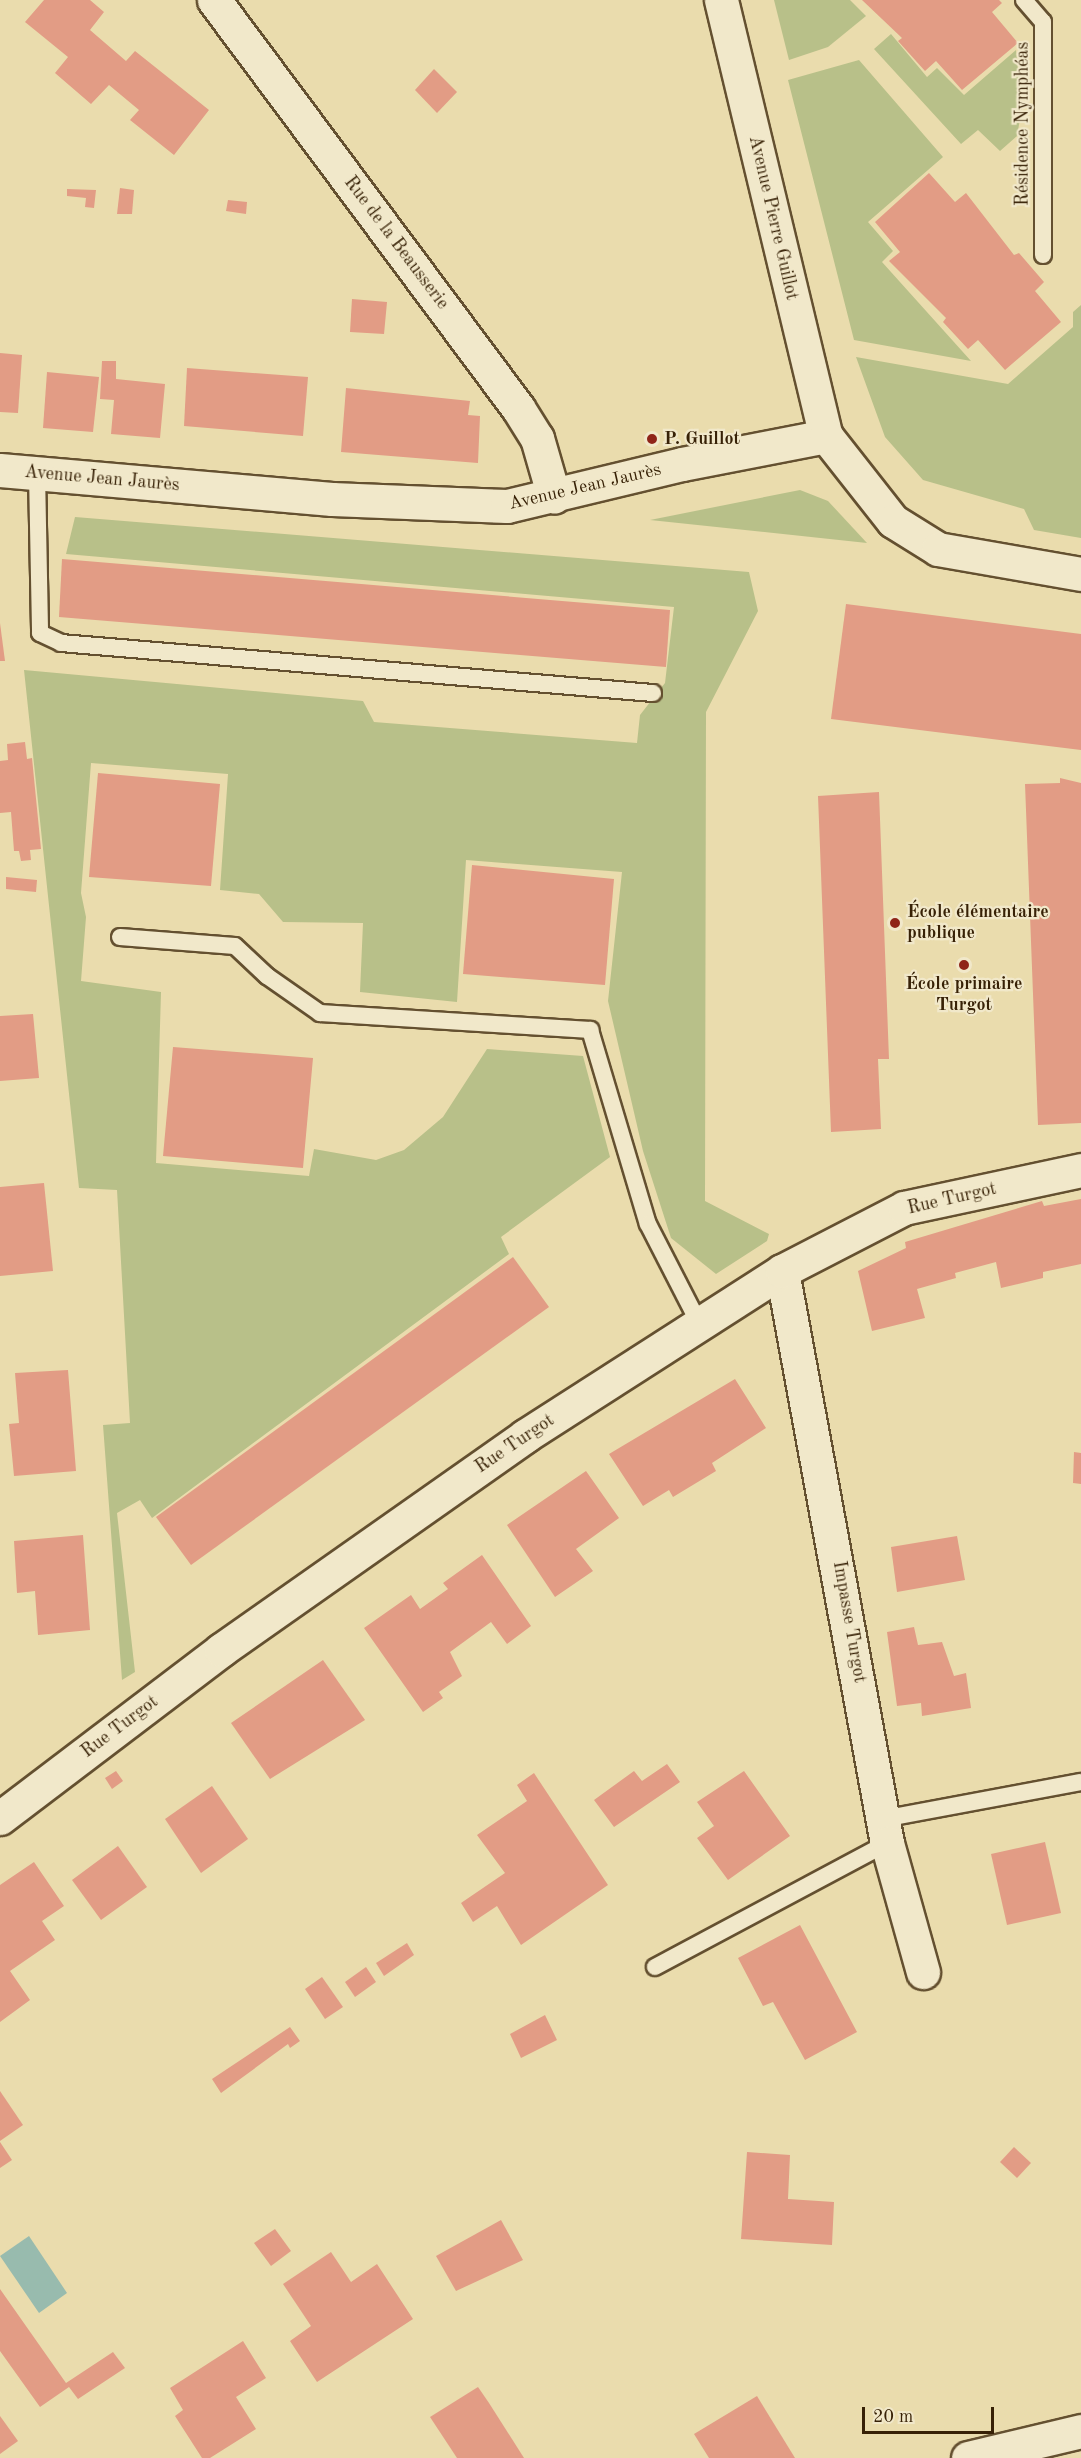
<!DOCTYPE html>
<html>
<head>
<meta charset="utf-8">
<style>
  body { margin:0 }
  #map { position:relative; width:1081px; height:2458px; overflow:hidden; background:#eadcad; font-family:"Old Standard TT",serif }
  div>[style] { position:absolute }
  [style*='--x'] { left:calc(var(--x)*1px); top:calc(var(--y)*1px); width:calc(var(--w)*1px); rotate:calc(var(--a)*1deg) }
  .green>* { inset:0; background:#b8c089 }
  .water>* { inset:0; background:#98bbae }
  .building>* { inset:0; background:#e29c85 }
  .roads { filter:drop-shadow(2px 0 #645030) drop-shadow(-2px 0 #645030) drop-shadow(0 2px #645030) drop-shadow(0 -2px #645030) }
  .lane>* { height:16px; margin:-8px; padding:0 8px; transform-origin:8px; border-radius:8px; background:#f1e8ca }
  .street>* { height:33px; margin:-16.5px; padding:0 16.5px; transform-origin:16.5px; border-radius:16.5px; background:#f1e8ca }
  .secondary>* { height:33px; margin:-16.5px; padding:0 16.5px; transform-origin:16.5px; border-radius:16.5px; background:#f1e8ca }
  .dots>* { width:16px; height:16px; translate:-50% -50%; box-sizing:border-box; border:3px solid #f1e8ca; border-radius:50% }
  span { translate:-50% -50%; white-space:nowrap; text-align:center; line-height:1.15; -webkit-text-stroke:4.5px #f1e8ca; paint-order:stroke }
  .street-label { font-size:18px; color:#372106 }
  .poi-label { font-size:18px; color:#372106; font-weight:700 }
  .left { translate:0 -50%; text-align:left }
  .scale { position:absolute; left:862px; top:2407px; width:132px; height:27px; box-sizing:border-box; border:3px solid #372106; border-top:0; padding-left:8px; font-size:18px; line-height:21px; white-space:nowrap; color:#372106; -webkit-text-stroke:4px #f1e8ca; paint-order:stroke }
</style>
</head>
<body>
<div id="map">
  <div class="green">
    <i style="clip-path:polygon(774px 0,850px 0,866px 16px,828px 47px,789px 60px)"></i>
    <i style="clip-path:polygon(891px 34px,927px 77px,937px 68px,964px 95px,1016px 50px,1022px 108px,1017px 136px,1000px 151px,978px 130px,961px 144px,874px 49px)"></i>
    <i style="clip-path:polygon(859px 60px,943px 157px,868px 222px,893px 251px,882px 262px,971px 361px,854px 340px,788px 80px)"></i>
    <i style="clip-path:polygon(1081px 305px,1081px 538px,1034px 530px,1024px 509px,923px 480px,885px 437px,856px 357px,1008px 384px,1073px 327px,1073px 312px)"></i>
    <i style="clip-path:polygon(800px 490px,828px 501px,867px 543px,650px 520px)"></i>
    <i style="clip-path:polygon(75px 517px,749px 572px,758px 611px,706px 712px,705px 1201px,769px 1234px,767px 1241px,716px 1274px,671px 1238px,643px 1151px,608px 1001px,622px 872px,466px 860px,457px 1002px,360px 992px,363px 923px,283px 922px,259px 894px,220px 890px,228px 774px,91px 763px,81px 893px,86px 917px,81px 981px,161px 992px,156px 1163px,309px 1176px,314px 1149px,376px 1160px,404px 1150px,443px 1117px,487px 1049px,583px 1056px,610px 1157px,501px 1237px,509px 1254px,152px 1518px,140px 1500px,117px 1513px,135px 1672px,122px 1680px,103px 1425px,130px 1423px,117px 1190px,79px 1188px,24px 670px,363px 701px,374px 722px,637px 743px,640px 715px,665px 683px,674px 607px,66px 554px)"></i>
  </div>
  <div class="water">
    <i style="clip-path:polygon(29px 2236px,67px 2293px,39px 2313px,0 2256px)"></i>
  </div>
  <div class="building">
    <i style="clip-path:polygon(44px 0,90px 0,104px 12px,90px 30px,126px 61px,135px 51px,209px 110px,174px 155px,130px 120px,139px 110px,109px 85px,91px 104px,55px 73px,68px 57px,25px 22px)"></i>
    <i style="clip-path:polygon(862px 0,999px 0,1002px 3px,992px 12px,1018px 43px,962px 90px,936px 61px,925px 71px,898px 41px,902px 38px)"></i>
    <i style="clip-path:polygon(434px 69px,457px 92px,437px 113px,415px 90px)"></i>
    <i style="clip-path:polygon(929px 173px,955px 202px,966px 193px,1014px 255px,1019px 253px,1044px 282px,1035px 291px,1061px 322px,1005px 370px,978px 340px,968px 349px,943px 322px,946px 318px,889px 261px,900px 252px,875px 222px)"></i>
    <i style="clip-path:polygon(120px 188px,134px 190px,132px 214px,117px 214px)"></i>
    <i style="clip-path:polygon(67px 189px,96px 190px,94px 208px,85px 207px,86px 198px,67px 196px)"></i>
    <i style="clip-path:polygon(228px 200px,247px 202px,246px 214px,226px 211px)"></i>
    <i style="clip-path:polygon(352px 299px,387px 302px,384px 334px,350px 332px)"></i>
    <i style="clip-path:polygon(0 353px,22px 355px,18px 413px,0 412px)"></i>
    <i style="clip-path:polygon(102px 361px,116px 361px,116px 379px,165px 384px,160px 438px,111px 434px,114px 400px,100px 399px)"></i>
    <i style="clip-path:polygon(187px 368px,308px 377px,303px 436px,184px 426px)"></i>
    <i style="clip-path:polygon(47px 372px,99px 377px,93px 432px,43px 428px)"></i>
    <i style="clip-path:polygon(346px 388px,470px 401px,468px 415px,480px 416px,478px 463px,341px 452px)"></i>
    <i style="clip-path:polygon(62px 559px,670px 610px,666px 667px,59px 617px)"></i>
    <i style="clip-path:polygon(846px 604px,1081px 634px,1081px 750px,831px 719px)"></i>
    <i style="clip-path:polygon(0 623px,5px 661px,0 661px)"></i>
    <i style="clip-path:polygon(25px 742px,27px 759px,32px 758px,41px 849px,30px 850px,31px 860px,21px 861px,19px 851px,14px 851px,11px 812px,0 813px,0 761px,8px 760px,7px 744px)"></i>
    <i style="clip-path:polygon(98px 773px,220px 784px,211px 886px,89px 877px)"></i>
    <i style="clip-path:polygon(1060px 778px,1081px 783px,1081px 1123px,1038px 1125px,1025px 784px,1060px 783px)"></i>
    <i style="clip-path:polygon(879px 792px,889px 1059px,878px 1059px,881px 1129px,831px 1132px,818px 796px)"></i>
    <i style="clip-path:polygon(472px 865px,614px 879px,605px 985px,463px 974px)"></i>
    <i style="clip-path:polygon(6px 877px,37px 880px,36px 892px,6px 889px)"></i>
    <i style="clip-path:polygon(33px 1014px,39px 1078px,0 1081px,0 1016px)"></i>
    <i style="clip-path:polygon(173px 1047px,313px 1058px,303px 1168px,163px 1156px)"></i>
    <i style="clip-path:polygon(44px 1183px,53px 1271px,0 1276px,0 1187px)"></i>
    <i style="clip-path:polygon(1081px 1199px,1081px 1264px,1043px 1272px,1043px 1278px,1001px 1288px,996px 1262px,955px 1273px,956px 1278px,917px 1289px,925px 1318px,872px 1331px,858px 1271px,906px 1248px,905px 1242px,1042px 1201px,1044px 1206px)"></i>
    <i style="clip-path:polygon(513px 1257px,549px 1307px,191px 1565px,156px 1517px)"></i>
    <i style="clip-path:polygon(68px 1370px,76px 1471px,14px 1476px,9px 1424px,19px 1423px,15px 1373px)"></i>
    <i style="clip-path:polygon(735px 1379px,766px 1428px,712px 1463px,716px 1471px,673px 1497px,669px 1490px,643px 1506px,609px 1454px)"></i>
    <i style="clip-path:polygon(1074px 1452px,1081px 1453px,1081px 1484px,1073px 1483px)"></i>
    <i style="clip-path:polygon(586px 1471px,619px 1518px,576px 1549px,593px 1571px,555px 1597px,507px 1525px)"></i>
    <i style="clip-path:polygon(83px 1535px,90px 1630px,38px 1635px,35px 1591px,17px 1593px,14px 1541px)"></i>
    <i style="clip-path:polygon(957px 1536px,965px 1580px,897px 1592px,891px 1547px)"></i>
    <i style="clip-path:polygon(482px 1555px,531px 1626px,507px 1644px,491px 1622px,450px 1652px,462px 1676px,439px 1692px,443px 1698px,423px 1712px,364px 1628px,411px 1595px,420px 1609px,448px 1589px,443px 1583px)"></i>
    <i style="clip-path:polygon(914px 1627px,918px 1645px,942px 1642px,954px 1676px,966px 1673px,971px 1708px,922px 1716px,921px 1703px,897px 1706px,887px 1632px)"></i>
    <i style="clip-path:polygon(323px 1660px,365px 1720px,270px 1779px,231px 1723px)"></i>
    <i style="clip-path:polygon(667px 1764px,680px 1782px,614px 1827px,594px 1800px,634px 1771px,642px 1781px)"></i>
    <i style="clip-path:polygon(116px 1771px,123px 1781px,112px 1789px,105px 1778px)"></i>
    <i style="clip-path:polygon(744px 1771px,790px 1836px,728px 1880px,697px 1838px,714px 1826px,697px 1802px)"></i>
    <i style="clip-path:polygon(534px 1773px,608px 1885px,521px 1945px,497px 1906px,473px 1922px,461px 1903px,505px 1873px,477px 1835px,527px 1801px,517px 1785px)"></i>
    <i style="clip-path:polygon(212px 1786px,248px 1839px,201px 1873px,165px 1819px)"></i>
    <i style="clip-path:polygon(1045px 1842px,1061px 1913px,1007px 1925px,991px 1854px)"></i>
    <i style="clip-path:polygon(118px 1846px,147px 1887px,101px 1920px,72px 1880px)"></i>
    <i style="clip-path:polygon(34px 1862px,64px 1906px,42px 1921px,55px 1940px,10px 1971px,30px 2000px,0 2022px,0 1885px)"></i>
    <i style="clip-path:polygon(800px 1925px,857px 2032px,805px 2060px,773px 2002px,763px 2006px,738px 1958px)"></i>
    <i style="clip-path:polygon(407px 1943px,414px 1955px,384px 1976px,376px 1963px)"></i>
    <i style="clip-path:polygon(366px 1967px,376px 1982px,355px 1997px,345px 1982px)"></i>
    <i style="clip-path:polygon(322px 1977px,343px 2007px,325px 2019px,305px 1989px)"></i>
    <i style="clip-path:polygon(545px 2015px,557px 2040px,521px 2058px,510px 2034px)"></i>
    <i style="clip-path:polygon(290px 2027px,300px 2041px,290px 2048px,288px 2044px,221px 2093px,212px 2079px)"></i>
    <i style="clip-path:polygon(0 2091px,23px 2125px,0 2141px)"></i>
    <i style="clip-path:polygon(0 2142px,12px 2160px,0 2168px)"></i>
    <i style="clip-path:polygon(1014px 2147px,1031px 2163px,1017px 2178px,1000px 2162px)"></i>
    <i style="clip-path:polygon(747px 2152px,790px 2155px,788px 2199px,834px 2202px,832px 2245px,741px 2239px)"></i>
    <i style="clip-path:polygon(501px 2220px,523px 2260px,456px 2291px,436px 2256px)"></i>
    <i style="clip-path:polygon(275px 2229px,291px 2251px,271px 2266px,254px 2243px)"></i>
    <i style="clip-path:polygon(331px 2252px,351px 2282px,377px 2264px,413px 2319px,317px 2382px,290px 2341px,311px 2326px,283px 2284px)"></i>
    <i style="clip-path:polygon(0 2289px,66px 2383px,113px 2352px,125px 2368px,78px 2399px,69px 2387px,40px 2407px,0 2351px)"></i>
    <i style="clip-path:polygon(243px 2341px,266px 2378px,236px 2397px,256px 2429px,210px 2458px,202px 2458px,175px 2416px,183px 2410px,170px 2388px)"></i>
    <i style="clip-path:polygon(478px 2387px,489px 2403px,524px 2458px,457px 2458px,430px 2417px)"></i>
    <i style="clip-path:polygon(757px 2396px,795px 2458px,709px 2458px,694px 2434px)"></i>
    <i style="clip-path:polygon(0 2416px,18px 2441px,0 2454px)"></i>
  </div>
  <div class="roads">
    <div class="lane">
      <i style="--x:1024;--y:0;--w:29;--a:49"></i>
      <i style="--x:1043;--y:22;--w:233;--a:90"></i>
      <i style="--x:37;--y:473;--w:160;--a:88.9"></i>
      <i style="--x:40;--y:633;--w:23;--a:25"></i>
      <i style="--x:61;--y:643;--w:594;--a:4.83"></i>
      <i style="--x:120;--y:937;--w:115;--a:4.5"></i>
      <i style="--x:235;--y:946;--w:44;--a:43.2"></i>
      <i style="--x:267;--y:976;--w:65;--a:34.9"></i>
      <i style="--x:320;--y:1013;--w:271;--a:3.6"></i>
      <i style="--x:590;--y:1030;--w:202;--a:73.4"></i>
      <i style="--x:648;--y:1224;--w:114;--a:62.8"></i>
      <i style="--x:883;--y:1819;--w:201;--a:-10.6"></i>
      <i style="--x:655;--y:1967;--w:263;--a:-28.1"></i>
    </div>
    <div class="street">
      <i style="--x:214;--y:0;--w:509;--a:53.31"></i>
      <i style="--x:518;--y:408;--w:36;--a:58"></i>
      <i style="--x:537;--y:438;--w:61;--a:73.9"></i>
      <i style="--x:721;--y:0;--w:448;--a:76.5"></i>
      <i style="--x:782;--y:1271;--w:582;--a:79.6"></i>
      <i style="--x:887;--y:1843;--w:134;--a:74.4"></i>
      <i style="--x:968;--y:2458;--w:116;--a:-13.4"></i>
    </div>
    <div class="secondary">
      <i style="--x:0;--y:470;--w:333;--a:5"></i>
      <i style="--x:332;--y:499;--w:175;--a:2.3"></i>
      <i style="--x:507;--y:506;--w:180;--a:-13.5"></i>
      <i style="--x:682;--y:464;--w:147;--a:-11"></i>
      <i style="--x:826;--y:436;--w:108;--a:51.8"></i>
      <i style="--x:893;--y:521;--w:53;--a:31.9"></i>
      <i style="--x:938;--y:549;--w:145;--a:9.9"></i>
      <i style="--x:0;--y:1818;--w:278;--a:-37.2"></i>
      <i style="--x:221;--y:1650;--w:372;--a:-35.1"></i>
      <i style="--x:525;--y:1436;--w:305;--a:-32.7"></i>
      <i style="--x:782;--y:1271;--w:137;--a:-27.3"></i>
      <i style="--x:904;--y:1208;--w:181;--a:-12.1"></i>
    </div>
  </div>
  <div class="dots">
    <i style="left:652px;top:439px;background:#8f2418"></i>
    <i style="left:895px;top:923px;background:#8f2418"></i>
    <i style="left:964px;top:965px;background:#8f2418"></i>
  </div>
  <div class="street-label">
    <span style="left:1023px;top:124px;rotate:-90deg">Résidence Nymphéas</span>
    <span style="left:773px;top:218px;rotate:77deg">Avenue Pierre Guillot</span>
    <span style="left:396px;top:243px;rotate:53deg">Rue de la Beausserie</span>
    <span style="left:102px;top:479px;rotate:5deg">Avenue Jean Jaurès</span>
    <span style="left:585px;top:487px;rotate:-13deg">Avenue Jean Jaurès</span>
    <span style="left:952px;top:1199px;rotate:-13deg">Rue Turgot</span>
    <span style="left:515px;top:1444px;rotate:-34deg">Rue Turgot</span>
    <span style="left:849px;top:1622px;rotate:80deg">Impasse Turgot</span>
    <span style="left:120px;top:1727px;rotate:-37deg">Rue Turgot</span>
  </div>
  <div class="poi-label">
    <span class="left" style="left:664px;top:439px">P. Guillot</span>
    <span class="left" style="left:907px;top:923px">École élémentaire<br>publique</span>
    <span style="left:964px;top:995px">École primaire<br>Turgot</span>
  </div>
  <div class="scale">20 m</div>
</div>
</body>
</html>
